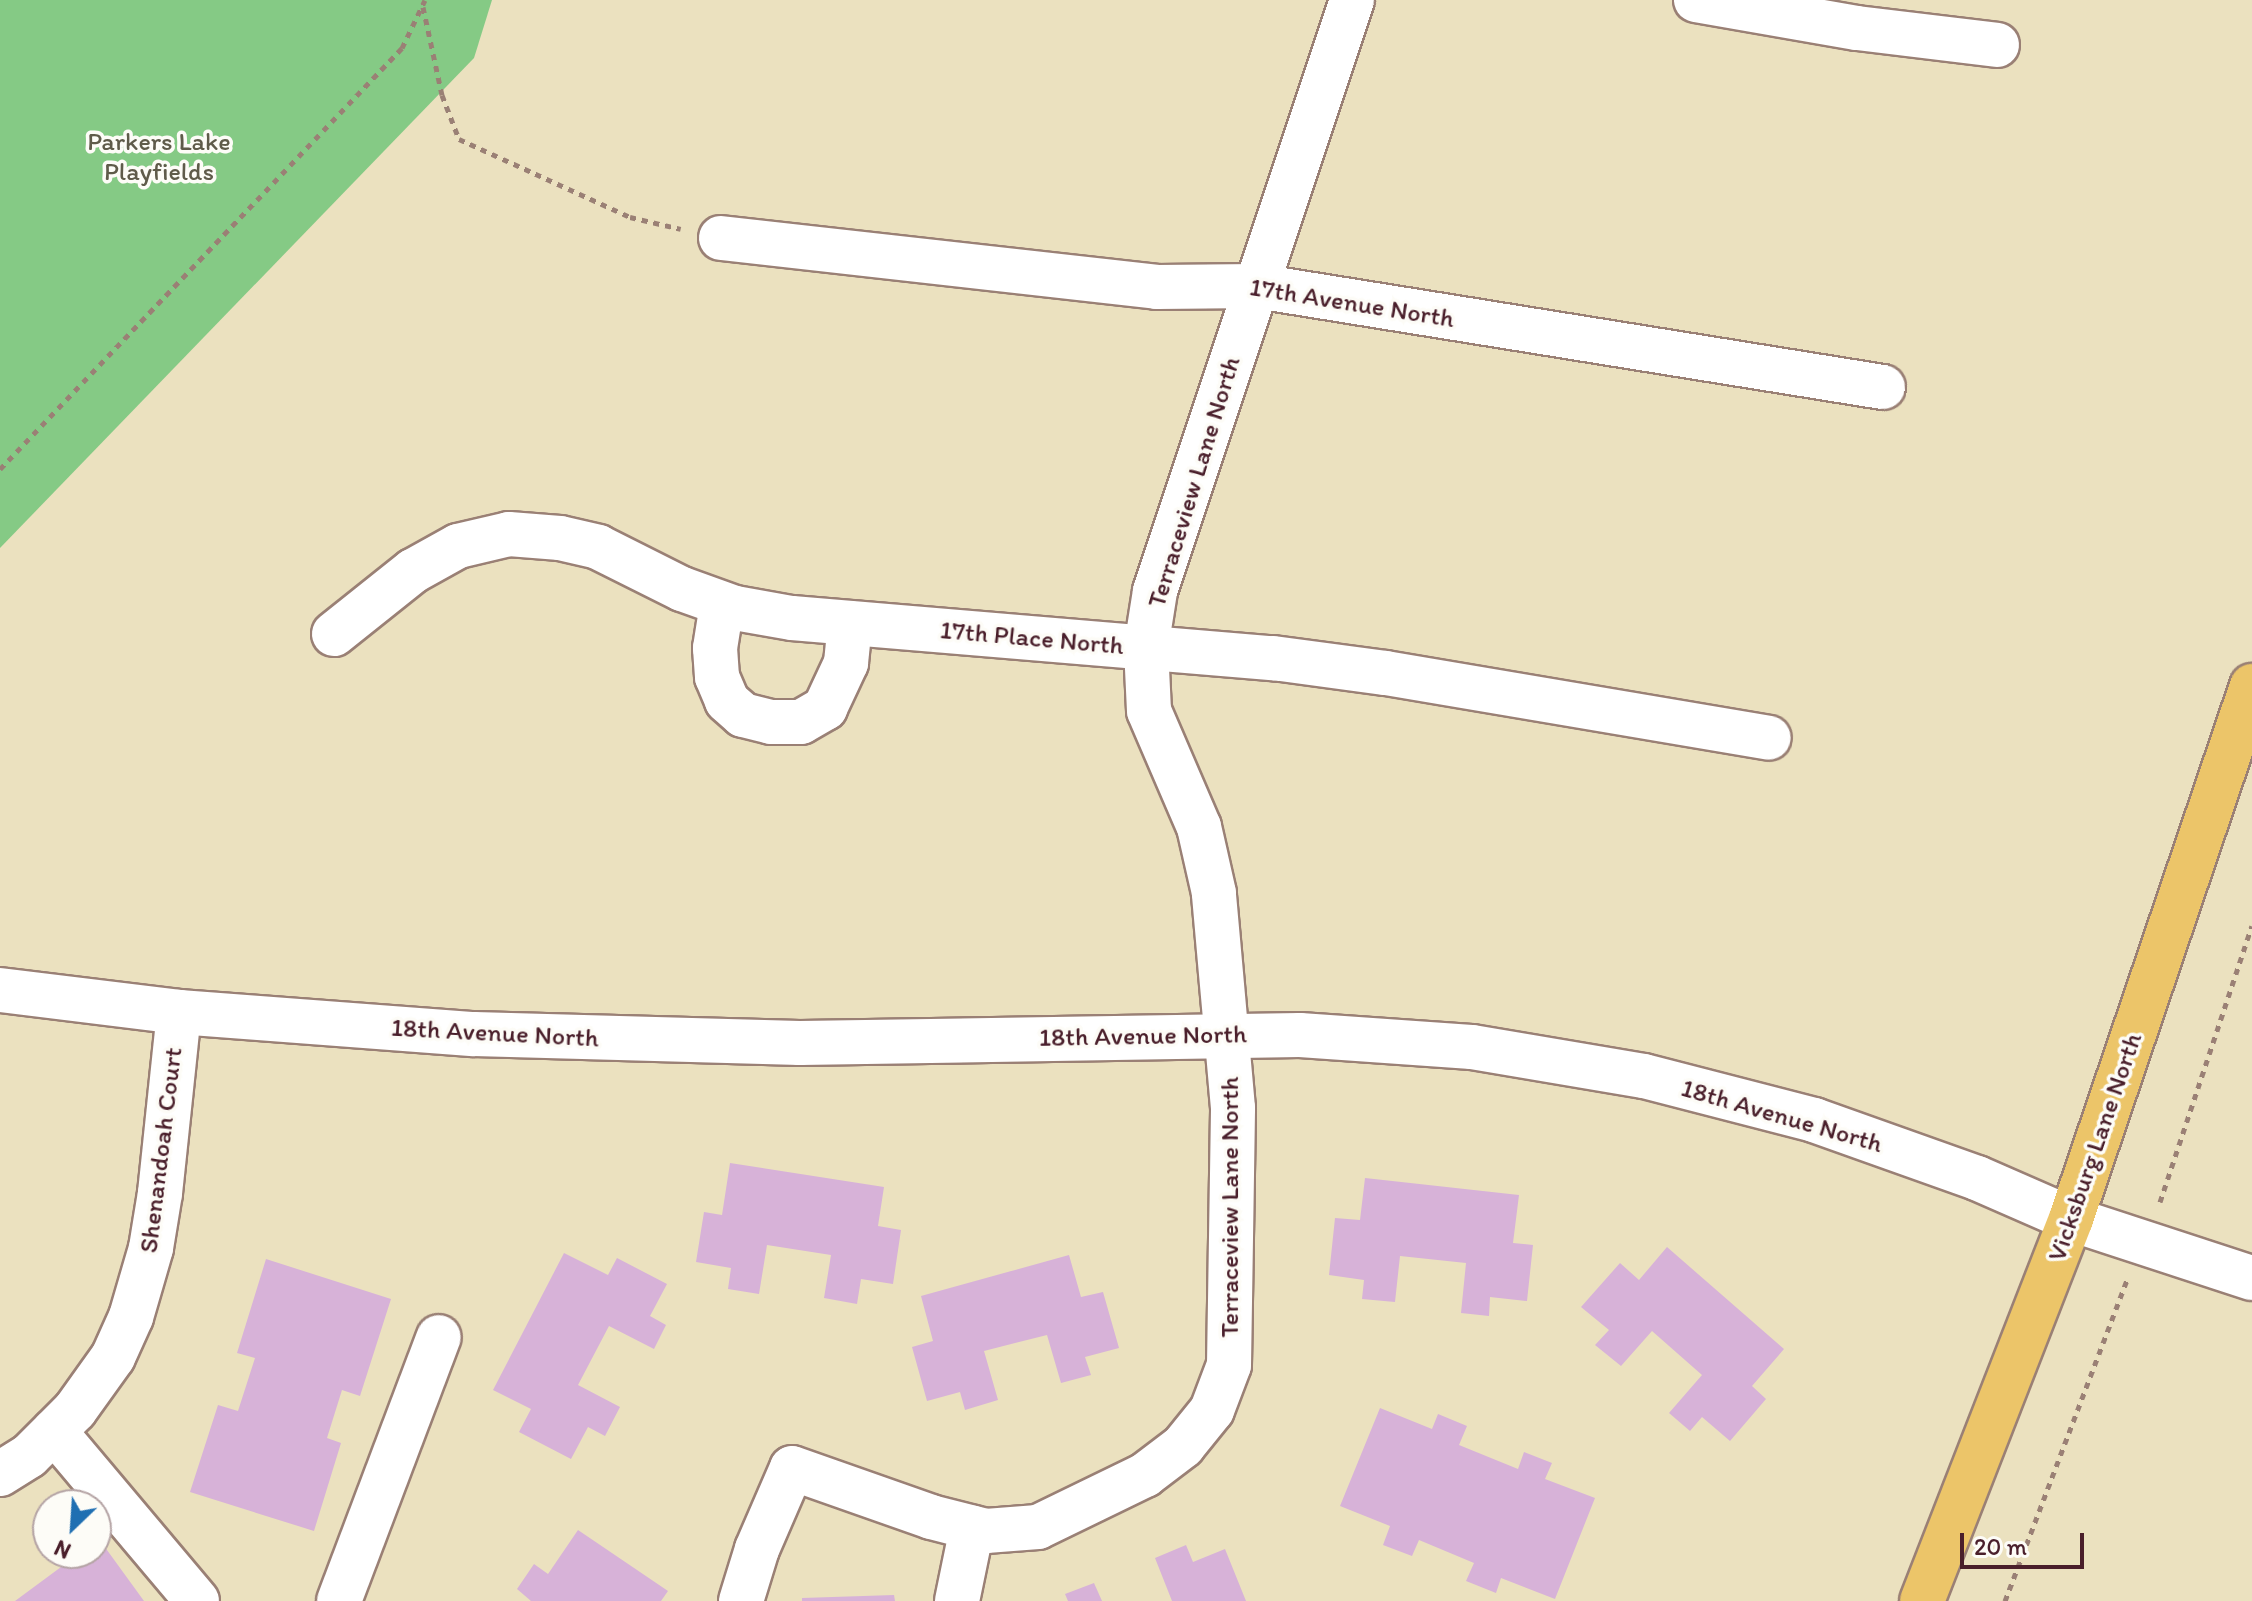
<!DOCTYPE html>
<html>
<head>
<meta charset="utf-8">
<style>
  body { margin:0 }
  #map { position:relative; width:2252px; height:1601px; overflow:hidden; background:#ebe1bf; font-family:Itim,sans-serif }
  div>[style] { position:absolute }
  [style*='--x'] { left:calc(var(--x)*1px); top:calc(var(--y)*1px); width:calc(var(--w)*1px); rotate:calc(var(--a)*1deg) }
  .green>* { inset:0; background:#85ca85 }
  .building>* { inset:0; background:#d7b2d8 }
  .path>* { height:5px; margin-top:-2.5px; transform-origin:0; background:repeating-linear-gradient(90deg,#9a8075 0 6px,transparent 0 12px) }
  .roads { filter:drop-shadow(2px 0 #9a8075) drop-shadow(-2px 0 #9a8075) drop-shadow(0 2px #9a8075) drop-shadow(0 -2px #9a8075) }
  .minor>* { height:44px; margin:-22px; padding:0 22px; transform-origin:22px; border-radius:22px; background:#fff }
  .major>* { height:44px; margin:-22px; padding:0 22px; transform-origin:22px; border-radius:22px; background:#ecc569 }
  span { translate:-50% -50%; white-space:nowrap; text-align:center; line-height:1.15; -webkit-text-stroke:7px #fdfcf7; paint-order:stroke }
  .park-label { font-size:26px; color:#5f5b4a }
  .street-label { font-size:26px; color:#4a1f2b }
  .north { position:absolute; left:32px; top:1489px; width:80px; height:80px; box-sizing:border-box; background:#fdfcf7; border:2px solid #b5a4a5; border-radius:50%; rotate:205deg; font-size:22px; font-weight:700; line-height:32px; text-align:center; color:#4a1f2b }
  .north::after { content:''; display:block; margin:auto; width:28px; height:36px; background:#1f6fb2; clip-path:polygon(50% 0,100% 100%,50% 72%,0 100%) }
  .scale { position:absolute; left:1960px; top:1533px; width:124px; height:36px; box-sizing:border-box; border:4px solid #4a1f2b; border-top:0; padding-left:10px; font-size:24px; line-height:28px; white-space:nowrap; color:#4a1f2b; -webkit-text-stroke:6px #fdfcf7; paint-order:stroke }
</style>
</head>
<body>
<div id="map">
  <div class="green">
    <i style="clip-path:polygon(0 0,492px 0,474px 58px,0 548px)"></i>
  </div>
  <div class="building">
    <i style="clip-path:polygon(730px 1163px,884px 1187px,878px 1226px,901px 1230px,893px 1284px,861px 1279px,857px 1304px,824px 1298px,831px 1255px,767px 1245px,759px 1294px,728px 1289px,731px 1268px,696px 1262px,704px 1212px,722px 1215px)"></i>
    <i style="clip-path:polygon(1365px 1178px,1519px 1195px,1513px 1243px,1533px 1245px,1527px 1301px,1490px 1297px,1489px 1316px,1461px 1313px,1466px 1263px,1400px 1256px,1395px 1302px,1362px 1299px,1364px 1280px,1329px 1275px,1335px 1218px,1360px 1220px)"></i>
    <i style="clip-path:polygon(1667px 1247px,1784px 1349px,1752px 1386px,1766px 1399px,1730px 1441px,1702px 1417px,1690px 1431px,1669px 1413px,1702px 1375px,1652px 1331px,1621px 1366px,1595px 1345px,1609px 1330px,1581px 1307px,1620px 1263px,1639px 1280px)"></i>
    <i style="clip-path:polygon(564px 1253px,608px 1275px,617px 1258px,667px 1284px,650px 1316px,666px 1325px,654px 1349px,609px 1326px,578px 1385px,620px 1407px,605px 1436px,588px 1427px,571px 1459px,519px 1432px,531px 1409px,493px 1390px)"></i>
    <i style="clip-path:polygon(1069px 1255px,1081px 1297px,1103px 1292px,1119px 1348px,1085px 1357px,1091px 1375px,1061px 1383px,1047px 1335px,984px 1351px,998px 1400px,965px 1410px,960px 1392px,927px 1401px,912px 1347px,933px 1341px,921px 1296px)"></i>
    <i style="clip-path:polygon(266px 1259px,391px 1299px,360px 1396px,342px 1390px,327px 1438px,341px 1443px,314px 1531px,190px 1492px,218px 1405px,238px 1411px,255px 1358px,237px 1353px)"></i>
    <i style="clip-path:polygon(1380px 1408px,1432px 1429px,1438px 1414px,1467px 1426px,1459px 1445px,1518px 1469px,1524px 1452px,1552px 1463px,1545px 1479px,1595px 1498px,1555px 1599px,1501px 1578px,1496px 1593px,1466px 1581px,1474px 1563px,1419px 1540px,1412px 1556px,1383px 1545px,1390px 1526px,1340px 1506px)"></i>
    <i style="clip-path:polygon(578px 1530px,668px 1591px,661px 1601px,531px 1601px,517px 1589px,534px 1564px,548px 1574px)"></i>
    <i style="clip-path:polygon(99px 1539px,144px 1601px,15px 1601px,80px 1553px,96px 1553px)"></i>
    <i style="clip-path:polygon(1186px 1545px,1193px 1562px,1225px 1549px,1246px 1601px,1172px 1601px,1155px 1558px)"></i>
    <i style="clip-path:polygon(1094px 1583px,1102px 1601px,1068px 1601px,1065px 1594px)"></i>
    <i style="clip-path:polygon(894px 1595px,895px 1601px,802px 1601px,802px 1598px)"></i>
  </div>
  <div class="path">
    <i style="--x:423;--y:7;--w:90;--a:77.8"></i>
    <i style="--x:442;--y:95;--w:47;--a:68.9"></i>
    <i style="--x:459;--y:139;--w:188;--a:24.5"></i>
    <i style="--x:630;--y:217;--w:52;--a:13.2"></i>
    <i style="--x:0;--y:469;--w:582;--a:-46.32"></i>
    <i style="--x:402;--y:48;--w:53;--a:-64.4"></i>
    <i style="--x:2160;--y:1202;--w:291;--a:-71.6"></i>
    <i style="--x:2005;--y:1601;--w:343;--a:-69.2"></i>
  </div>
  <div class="roads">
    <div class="minor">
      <i style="--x:1696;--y:0;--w:163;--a:9.9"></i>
      <i style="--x:1857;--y:28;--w:141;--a:6.9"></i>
      <i style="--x:721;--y:238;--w:439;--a:6.4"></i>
      <i style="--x:1157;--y:287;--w:100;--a:-0.6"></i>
      <i style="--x:1257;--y:286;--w:634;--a:9.17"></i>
      <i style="--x:722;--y:604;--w:45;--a:99"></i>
      <i style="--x:715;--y:648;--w:29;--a:86"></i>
      <i style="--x:717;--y:677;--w:26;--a:67"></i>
      <i style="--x:727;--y:701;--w:21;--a:41"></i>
      <i style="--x:743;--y:715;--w:29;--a:14"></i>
      <i style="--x:771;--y:722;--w:30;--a:0"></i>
      <i style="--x:801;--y:722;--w:28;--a:-30"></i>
      <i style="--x:825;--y:708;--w:50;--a:-65"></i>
      <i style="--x:846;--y:663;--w:40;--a:-84.3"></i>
      <i style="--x:334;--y:634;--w:101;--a:-38.6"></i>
      <i style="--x:413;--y:571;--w:51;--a:-29.1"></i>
      <i style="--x:458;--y:546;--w:52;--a:-13.2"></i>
      <i style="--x:509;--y:534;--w:51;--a:4.5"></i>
      <i style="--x:560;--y:538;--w:39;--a:13"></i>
      <i style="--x:598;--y:547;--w:94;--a:26.6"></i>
      <i style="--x:682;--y:589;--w:56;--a:19.7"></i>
      <i style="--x:735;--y:608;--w:58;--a:10"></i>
      <i style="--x:792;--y:618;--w:483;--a:4.8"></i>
      <i style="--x:1273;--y:658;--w:114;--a:7.6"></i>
      <i style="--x:1386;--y:673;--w:388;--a:9.6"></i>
      <i style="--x:0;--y:990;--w:180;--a:7"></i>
      <i style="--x:179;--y:1012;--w:296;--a:4.3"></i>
      <i style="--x:474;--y:1034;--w:326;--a:1.6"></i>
      <i style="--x:800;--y:1043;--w:500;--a:-0.92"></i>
      <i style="--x:1300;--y:1035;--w:172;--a:4"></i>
      <i style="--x:1472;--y:1047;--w:174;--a:9.6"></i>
      <i style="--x:1644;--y:1076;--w:176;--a:14.5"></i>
      <i style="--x:1814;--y:1120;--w:173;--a:19.6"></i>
      <i style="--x:1977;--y:1178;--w:103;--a:23.6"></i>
      <i style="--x:2071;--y:1219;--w:190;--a:18.1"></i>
      <i style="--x:54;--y:1431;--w:222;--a:49.9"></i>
      <i style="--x:0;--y:1474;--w:34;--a:-32"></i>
      <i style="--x:29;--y:1456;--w:65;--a:-45"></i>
      <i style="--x:75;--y:1410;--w:65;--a:-54.4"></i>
      <i style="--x:113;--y:1357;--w:44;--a:-65.8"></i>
      <i style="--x:131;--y:1317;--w:72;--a:-73.8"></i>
      <i style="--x:151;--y:1248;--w:56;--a:-80.7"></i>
      <i style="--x:160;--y:1193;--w:182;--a:-84"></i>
      <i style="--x:339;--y:1601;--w:282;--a:-69.3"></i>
      <i style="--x:741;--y:1601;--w:54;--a:-72.9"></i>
      <i style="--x:757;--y:1549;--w:88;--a:-66.6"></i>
      <i style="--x:792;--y:1468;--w:147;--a:19.4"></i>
      <i style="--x:931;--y:1517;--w:57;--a:14.3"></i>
      <i style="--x:986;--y:1531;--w:52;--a:-4.4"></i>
      <i style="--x:1038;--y:1527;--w:119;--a:-25.9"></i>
      <i style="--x:1145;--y:1475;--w:48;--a:-37.3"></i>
      <i style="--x:1183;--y:1446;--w:46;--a:-51.1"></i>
      <i style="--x:1212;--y:1410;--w:48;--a:-69.3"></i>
      <i style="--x:1229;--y:1365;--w:257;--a:-89.1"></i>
      <i style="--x:1233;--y:1108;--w:216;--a:-95.1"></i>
      <i style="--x:1214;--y:893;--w:68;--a:-102.8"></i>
      <i style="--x:1199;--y:827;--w:126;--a:-113.3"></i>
      <i style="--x:1149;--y:711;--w:63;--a:-92.7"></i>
      <i style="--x:1146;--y:648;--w:58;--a:-81"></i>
      <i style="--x:1155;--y:591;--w:623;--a:-71.57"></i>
      <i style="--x:957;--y:1601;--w:75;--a:-78.4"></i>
    </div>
    <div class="major">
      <i style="--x:1922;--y:1601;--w:410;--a:-68.7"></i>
      <i style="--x:2071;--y:1219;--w:563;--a:-71.24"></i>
    </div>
  </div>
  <div class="park-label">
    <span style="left:159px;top:157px">Parkers Lake<br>Playfields</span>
  </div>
  <div class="street-label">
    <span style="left:1352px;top:303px;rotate:9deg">17th Avenue North</span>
    <span style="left:1194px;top:482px;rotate:-73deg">Terraceview Lane North</span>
    <span style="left:1032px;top:638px;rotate:5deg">17th Place North</span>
    <span style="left:495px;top:1033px;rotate:3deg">18th Avenue North</span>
    <span style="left:1143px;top:1036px;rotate:-1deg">18th Avenue North</span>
    <span style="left:1782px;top:1116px;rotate:16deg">18th Avenue North</span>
    <span style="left:2095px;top:1147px;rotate:-71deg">Vicksburg Lane North</span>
    <span style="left:161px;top:1150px;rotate:-83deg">Shenandoah Court</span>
    <span style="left:1230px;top:1207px;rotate:-90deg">Terraceview Lane North</span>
  </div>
  <div class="north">N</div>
  <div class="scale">20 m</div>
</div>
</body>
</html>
